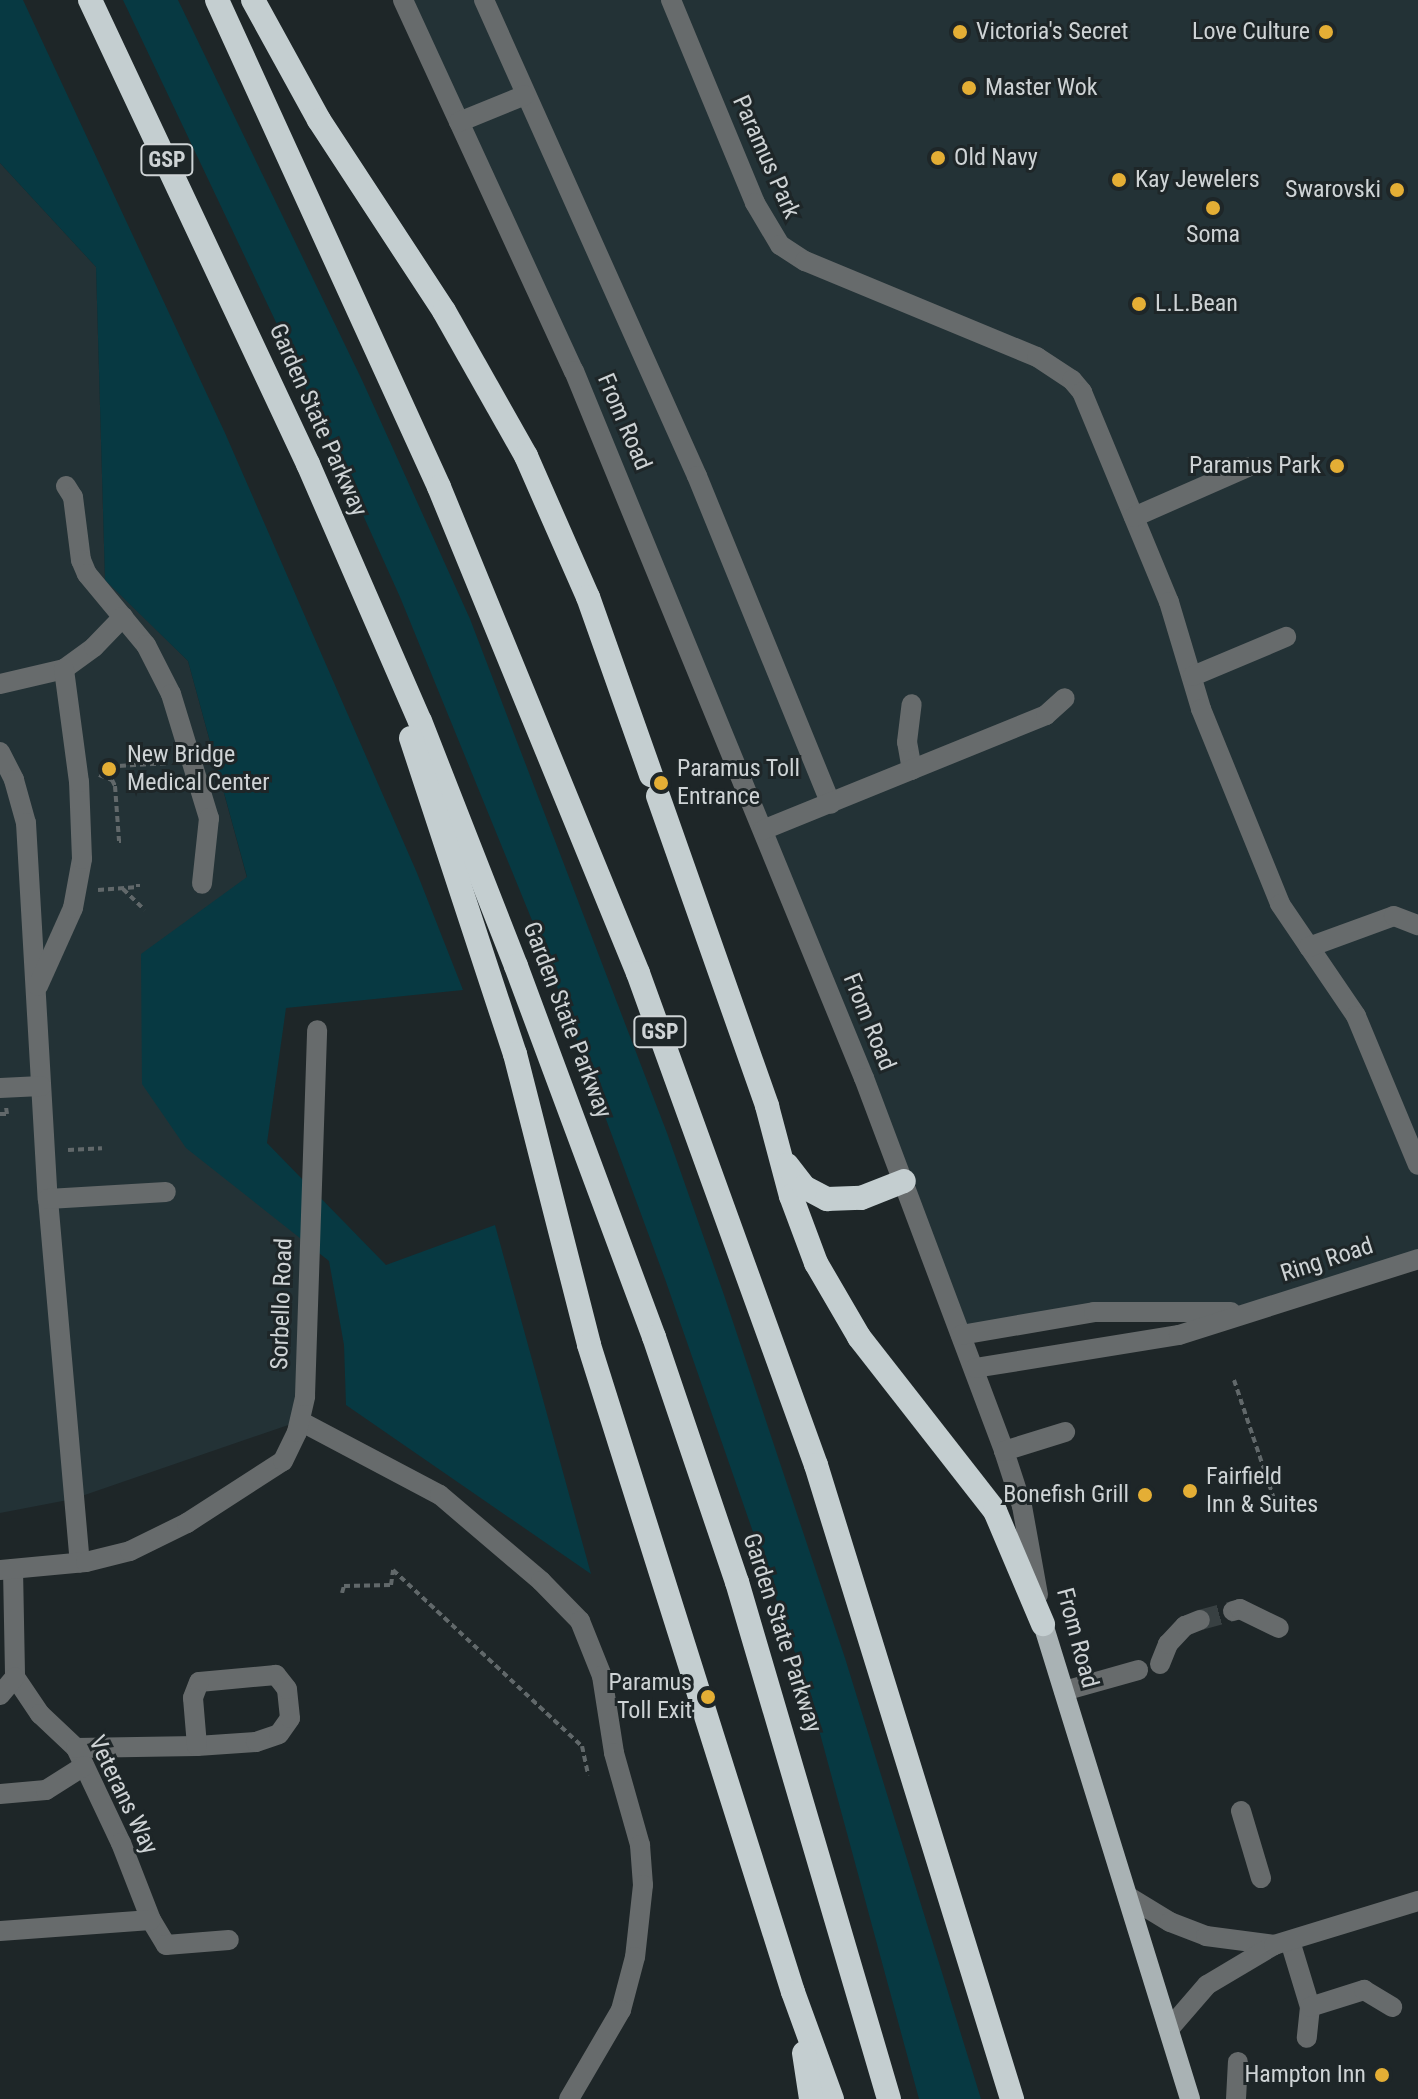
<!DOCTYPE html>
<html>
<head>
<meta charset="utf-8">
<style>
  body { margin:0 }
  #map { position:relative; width:1418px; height:2099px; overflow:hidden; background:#1e2628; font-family:"Roboto Condensed",sans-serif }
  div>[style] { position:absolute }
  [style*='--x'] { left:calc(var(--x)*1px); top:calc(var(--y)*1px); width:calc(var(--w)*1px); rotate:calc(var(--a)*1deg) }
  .built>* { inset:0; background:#233236 }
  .green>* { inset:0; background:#073942 }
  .minor-tunnel>* { height:20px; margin-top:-10px; transform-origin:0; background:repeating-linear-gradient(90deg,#384042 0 20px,transparent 0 30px) }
  .path>* { height:4px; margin-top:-2px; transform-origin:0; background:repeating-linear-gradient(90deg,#61686a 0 6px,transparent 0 10px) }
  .minor>* { height:20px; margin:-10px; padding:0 10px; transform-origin:10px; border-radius:10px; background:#676b6c }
  .major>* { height:20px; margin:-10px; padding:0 10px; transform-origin:10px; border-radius:10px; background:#a9b2b4 }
  .highway>* { height:24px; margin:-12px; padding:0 12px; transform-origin:12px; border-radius:12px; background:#c4ced0 }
  .dots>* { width:22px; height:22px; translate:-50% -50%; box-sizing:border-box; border:4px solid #1e2628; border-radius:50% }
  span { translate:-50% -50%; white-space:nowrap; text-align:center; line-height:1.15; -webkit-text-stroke:6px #1e2628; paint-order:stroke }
  .shield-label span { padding:2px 6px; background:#1e2628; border:2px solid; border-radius:6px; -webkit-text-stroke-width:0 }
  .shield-label { font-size:22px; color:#ced3d5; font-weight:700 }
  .poi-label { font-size:24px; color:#ced3d5 }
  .left { translate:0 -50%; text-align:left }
  .right { translate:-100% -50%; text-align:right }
  .street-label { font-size:24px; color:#ced3d5 }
</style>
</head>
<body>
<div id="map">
  <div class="built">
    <i style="clip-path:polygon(403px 0,1418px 0,1418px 1259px,1251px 1312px,1180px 1313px,961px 1335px,763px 830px)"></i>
    <i style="clip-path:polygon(0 163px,96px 267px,105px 579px,188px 661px,247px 878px,141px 955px,311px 1246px,300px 1421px,73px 1499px,0 1513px)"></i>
  </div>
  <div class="green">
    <i style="clip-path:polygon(0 0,23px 0,225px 433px,417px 873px,463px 990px,286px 1008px,267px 1143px,386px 1265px,495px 1225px,591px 1574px,346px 1405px,344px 1345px,329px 1261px,186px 1148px,142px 1084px,141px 954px,247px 877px,188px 661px,105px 580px,96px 267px,0 163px)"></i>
    <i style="clip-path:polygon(123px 0,178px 0,362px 380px,470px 619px,667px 1133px,724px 1295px,845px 1658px,981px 2099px,919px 2099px,809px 1693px,665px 1279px,538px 935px,400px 597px,274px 318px)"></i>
  </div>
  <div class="minor-tunnel">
    <i style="--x:1200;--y:1620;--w:34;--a:-15"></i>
  </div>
  <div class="path">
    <i style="--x:100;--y:767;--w:70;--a:-3.3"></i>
    <i style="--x:99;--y:775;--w:14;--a:21"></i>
    <i style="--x:112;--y:780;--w:7;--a:63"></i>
    <i style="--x:115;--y:786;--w:55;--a:85.8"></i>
    <i style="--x:119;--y:841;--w:2;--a:0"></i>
    <i style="--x:123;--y:889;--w:30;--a:44"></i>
    <i style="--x:98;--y:890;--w:40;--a:-4.3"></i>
    <i style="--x:138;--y:887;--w:3;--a:-90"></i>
    <i style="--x:0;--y:1114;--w:7;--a:0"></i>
    <i style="--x:7;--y:1114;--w:7;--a:-98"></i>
    <i style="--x:68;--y:1150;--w:34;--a:-3"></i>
    <i style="--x:1234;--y:1380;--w:132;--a:71.4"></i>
    <i style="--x:342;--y:1593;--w:7;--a:-74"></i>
    <i style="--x:344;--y:1586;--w:47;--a:-1.2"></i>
    <i style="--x:391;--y:1585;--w:15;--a:-82"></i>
    <i style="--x:393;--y:1570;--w:258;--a:43"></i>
    <i style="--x:582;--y:1746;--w:30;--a:78"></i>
  </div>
  <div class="minor">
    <i style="--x:403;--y:0;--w:409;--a:65.3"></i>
    <i style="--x:574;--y:371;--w:764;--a:67.7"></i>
    <i style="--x:864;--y:1078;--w:398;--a:69.4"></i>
    <i style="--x:1004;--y:1451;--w:58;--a:71.9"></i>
    <i style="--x:1022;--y:1506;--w:90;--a:79.8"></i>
    <i style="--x:484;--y:0;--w:521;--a:65.89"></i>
    <i style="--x:697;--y:476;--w:354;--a:67.8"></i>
    <i style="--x:671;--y:0;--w:220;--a:67.5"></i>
    <i style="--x:755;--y:203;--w:49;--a:59.2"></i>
    <i style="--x:780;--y:245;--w:30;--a:33"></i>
    <i style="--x:805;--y:261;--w:251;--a:22.5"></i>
    <i style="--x:1037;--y:357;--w:42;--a:33.3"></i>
    <i style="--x:1072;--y:380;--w:16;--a:50"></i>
    <i style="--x:1082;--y:392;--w:227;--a:67.5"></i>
    <i style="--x:1169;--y:602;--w:112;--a:73.3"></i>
    <i style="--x:1201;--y:709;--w:210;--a:67.9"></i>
    <i style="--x:1280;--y:904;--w:135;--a:55.8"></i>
    <i style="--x:1356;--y:1016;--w:161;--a:67.4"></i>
    <i style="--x:459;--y:122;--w:71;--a:-22.2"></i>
    <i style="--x:66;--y:486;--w:13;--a:58"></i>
    <i style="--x:73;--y:497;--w:64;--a:82.8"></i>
    <i style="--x:81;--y:560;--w:15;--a:67"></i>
    <i style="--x:87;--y:574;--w:92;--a:50.3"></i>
    <i style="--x:146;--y:645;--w:55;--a:63"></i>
    <i style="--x:171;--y:694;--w:130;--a:73"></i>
    <i style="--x:209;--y:818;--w:66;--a:96.1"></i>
    <i style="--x:1134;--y:517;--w:124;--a:-23.7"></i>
    <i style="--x:1193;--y:676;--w:101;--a:-22.8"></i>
    <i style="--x:0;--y:684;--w:66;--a:-13.2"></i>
    <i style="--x:64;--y:669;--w:37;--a:-36"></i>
    <i style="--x:94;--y:647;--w:42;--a:-46"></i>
    <i style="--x:0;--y:752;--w:31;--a:63"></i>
    <i style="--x:14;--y:780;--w:45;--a:74.4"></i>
    <i style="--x:26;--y:823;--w:377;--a:86.7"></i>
    <i style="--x:48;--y:1199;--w:365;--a:85"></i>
    <i style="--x:912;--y:770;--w:28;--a:-100"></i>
    <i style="--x:907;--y:742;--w:38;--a:-83"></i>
    <i style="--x:763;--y:830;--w:305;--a:-22.1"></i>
    <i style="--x:1046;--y:715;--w:25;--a:-42"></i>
    <i style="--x:1309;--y:947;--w:90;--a:-20"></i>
    <i style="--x:1394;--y:916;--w:26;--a:21"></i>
    <i style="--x:38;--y:986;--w:85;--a:-65.8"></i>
    <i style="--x:73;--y:908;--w:50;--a:-79.6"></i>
    <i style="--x:82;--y:859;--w:77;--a:-92.2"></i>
    <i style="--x:79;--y:782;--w:114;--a:-97.6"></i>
    <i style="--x:0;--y:1088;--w:41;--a:-2.8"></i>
    <i style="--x:48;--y:1199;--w:118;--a:-3.4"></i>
    <i style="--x:961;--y:1335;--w:135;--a:-9.8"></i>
    <i style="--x:1094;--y:1312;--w:137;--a:0"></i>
    <i style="--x:975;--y:1368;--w:207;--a:-9.2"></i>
    <i style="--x:1179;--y:1335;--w:251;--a:-17.6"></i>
    <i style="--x:300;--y:1421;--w:158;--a:27.9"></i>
    <i style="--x:440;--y:1495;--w:133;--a:40.4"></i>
    <i style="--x:541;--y:1581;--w:56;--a:45.7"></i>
    <i style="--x:580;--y:1621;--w:59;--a:68.2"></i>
    <i style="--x:602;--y:1676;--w:78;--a:81.1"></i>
    <i style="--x:614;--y:1753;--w:96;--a:74.2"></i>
    <i style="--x:640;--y:1845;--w:40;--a:85.7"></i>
    <i style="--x:643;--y:1885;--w:72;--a:96.3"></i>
    <i style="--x:635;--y:1957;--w:55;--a:104.8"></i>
    <i style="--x:621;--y:2010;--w:103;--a:120.3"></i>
    <i style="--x:1004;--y:1451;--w:64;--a:-17.3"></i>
    <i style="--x:13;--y:1569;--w:108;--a:88.9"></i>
    <i style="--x:15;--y:1677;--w:45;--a:56"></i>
    <i style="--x:40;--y:1714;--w:50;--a:43.4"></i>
    <i style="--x:76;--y:1748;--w:105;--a:64.7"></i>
    <i style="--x:121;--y:1843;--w:83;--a:68.7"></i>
    <i style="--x:151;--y:1920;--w:29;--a:59"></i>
    <i style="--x:166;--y:1945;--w:63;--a:-4.5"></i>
    <i style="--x:0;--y:1570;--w:86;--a:-5.3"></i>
    <i style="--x:86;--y:1562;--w:45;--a:-14"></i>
    <i style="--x:130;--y:1551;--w:64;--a:-26.2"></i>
    <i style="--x:187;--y:1523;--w:114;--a:-32.9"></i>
    <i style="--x:283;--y:1461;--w:32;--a:-64"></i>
    <i style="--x:297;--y:1432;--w:37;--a:-77"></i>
    <i style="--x:305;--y:1396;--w:366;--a:-88.1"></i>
    <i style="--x:1233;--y:1611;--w:7;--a:-16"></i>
    <i style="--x:1240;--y:1609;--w:43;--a:26"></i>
    <i style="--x:1160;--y:1664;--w:22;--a:-68"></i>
    <i style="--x:1168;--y:1644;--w:25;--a:-47"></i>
    <i style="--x:1185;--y:1626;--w:16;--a:-22"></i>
    <i style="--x:1064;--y:1691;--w:77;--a:-15.8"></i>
    <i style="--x:0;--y:1695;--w:23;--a:-50"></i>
    <i style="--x:76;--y:1748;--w:121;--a:-0.9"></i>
    <i style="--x:197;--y:1746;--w:59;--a:-3.9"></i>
    <i style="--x:256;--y:1742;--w:24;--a:-19"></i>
    <i style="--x:279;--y:1734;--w:19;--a:-55"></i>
    <i style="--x:290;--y:1718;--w:29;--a:-96"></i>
    <i style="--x:287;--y:1689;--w:18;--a:-128"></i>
    <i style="--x:276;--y:1675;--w:77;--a:174.8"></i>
    <i style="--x:199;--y:1682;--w:17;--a:111"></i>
    <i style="--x:193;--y:1698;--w:48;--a:85.2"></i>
    <i style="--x:0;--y:1794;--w:46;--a:-5"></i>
    <i style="--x:46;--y:1790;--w:45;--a:-32.3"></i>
    <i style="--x:1241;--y:1811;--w:70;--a:73.4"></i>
    <i style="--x:1129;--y:1897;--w:48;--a:31.4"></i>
    <i style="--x:1170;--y:1922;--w:39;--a:21"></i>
    <i style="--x:1206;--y:1936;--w:69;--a:7.5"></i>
    <i style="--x:0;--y:1931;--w:151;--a:-4.2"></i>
    <i style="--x:1290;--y:1941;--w:69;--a:73.1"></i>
    <i style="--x:1310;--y:2007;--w:31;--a:96"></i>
    <i style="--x:1310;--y:2007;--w:57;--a:-17.5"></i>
    <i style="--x:1364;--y:1990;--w:33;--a:31"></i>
    <i style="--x:1169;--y:2029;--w:58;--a:-49.2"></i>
    <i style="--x:1207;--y:1985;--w:78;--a:-30.8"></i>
    <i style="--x:1274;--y:1945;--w:151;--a:-17"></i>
    <i style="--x:1236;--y:2099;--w:37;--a:-87"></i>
  </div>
  <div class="major">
    <i style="--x:1043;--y:1624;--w:497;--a:72.8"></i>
  </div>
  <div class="highway">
    <i style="--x:90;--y:0;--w:513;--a:64.83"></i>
    <i style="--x:308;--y:464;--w:280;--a:66.5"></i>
    <i style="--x:420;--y:721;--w:263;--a:68.6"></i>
    <i style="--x:516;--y:966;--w:396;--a:69.6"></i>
    <i style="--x:654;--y:1337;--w:259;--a:71.3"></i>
    <i style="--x:737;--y:1582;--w:539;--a:73.62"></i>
    <i style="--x:217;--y:0;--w:535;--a:65.49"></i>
    <i style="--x:439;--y:487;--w:525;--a:67.73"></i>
    <i style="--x:638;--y:973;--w:523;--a:70.11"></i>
    <i style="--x:816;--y:1465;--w:664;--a:72.82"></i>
    <i style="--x:253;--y:0;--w:137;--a:61.2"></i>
    <i style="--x:319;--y:120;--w:228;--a:56.8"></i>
    <i style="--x:444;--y:311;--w:167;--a:60.5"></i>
    <i style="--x:526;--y:456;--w:154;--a:66.3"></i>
    <i style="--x:588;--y:597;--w:189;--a:70.5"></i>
    <i style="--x:411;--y:738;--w:333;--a:71.8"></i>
    <i style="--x:515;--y:1054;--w:300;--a:75.7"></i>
    <i style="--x:589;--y:1345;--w:678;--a:72.5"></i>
    <i style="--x:793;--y:1992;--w:114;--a:70"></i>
    <i style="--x:658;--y:796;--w:329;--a:70.6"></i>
    <i style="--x:767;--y:1106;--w:93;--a:75.1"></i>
    <i style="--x:791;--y:1196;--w:72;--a:69.5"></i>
    <i style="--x:816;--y:1263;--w:86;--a:59.8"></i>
    <i style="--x:859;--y:1337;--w:221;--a:52"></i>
    <i style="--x:995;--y:1511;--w:123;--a:67"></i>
    <i style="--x:787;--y:1165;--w:28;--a:52"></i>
    <i style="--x:804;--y:1187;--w:26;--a:28"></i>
    <i style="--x:827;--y:1199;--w:34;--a:-2"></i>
    <i style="--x:861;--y:1198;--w:46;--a:-21.6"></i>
    <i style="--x:804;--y:2053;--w:47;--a:81.3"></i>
  </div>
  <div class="dots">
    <i style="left:960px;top:32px;background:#e4ae35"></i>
    <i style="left:1326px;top:32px;background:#e4ae35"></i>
    <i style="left:969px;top:88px;background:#e4ae35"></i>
    <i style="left:938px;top:158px;background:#e4ae35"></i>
    <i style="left:1119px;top:180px;background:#e4ae35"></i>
    <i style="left:1397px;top:190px;background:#e4ae35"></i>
    <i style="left:1213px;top:208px;background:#e4ae35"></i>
    <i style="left:1139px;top:304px;background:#e4ae35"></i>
    <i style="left:1337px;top:466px;background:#e4ae35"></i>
    <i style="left:109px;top:769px;background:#e4ae35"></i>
    <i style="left:661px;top:783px;background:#e4ae35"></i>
    <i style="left:1190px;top:1491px;background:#e4ae35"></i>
    <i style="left:1145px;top:1495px;background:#e4ae35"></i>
    <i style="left:708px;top:1697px;background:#e4ae35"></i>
    <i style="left:1382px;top:2075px;background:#e4ae35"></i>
  </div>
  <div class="shield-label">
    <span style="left:167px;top:160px">GSP</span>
    <span style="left:660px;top:1032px">GSP</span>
  </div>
  <div class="poi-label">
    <span class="left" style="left:976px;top:32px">Victoria's Secret</span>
    <span class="right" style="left:1310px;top:32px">Love Culture</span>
    <span class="left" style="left:985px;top:88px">Master Wok</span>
    <span class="left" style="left:954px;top:158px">Old Navy</span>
    <span class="left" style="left:1135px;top:180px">Kay Jewelers</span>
    <span class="right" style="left:1381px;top:190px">Swarovski</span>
    <span style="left:1213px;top:235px">Soma</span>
    <span class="left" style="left:1155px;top:304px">L.L.Bean</span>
    <span class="right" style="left:1321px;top:466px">Paramus Park</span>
    <span class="left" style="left:127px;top:769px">New Bridge<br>Medical Center</span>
    <span class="left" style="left:677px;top:783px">Paramus Toll<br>Entrance</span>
    <span class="left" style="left:1206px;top:1491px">Fairfield<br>Inn &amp; Suites</span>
    <span class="right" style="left:1129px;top:1495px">Bonefish Grill</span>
    <span class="right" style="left:692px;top:1697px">Paramus<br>Toll Exit</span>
    <span class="right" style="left:1366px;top:2075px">Hampton Inn</span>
  </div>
  <div class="street-label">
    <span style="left:766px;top:157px;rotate:66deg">Paramus Park</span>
    <span style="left:318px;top:420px;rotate:66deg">Garden State Parkway</span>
    <span style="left:624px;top:422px;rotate:67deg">From Road</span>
    <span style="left:567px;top:1020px;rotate:69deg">Garden State Parkway</span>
    <span style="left:869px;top:1022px;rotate:68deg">From Road</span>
    <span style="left:1327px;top:1260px;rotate:-18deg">Ring Road</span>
    <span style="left:282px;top:1304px;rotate:-88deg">Sorbello Road</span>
    <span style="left:782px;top:1633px;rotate:72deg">Garden State Parkway</span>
    <span style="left:1077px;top:1638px;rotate:75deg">From Road</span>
    <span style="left:123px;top:1795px;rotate:64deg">Veterans Way</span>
  </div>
</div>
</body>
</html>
